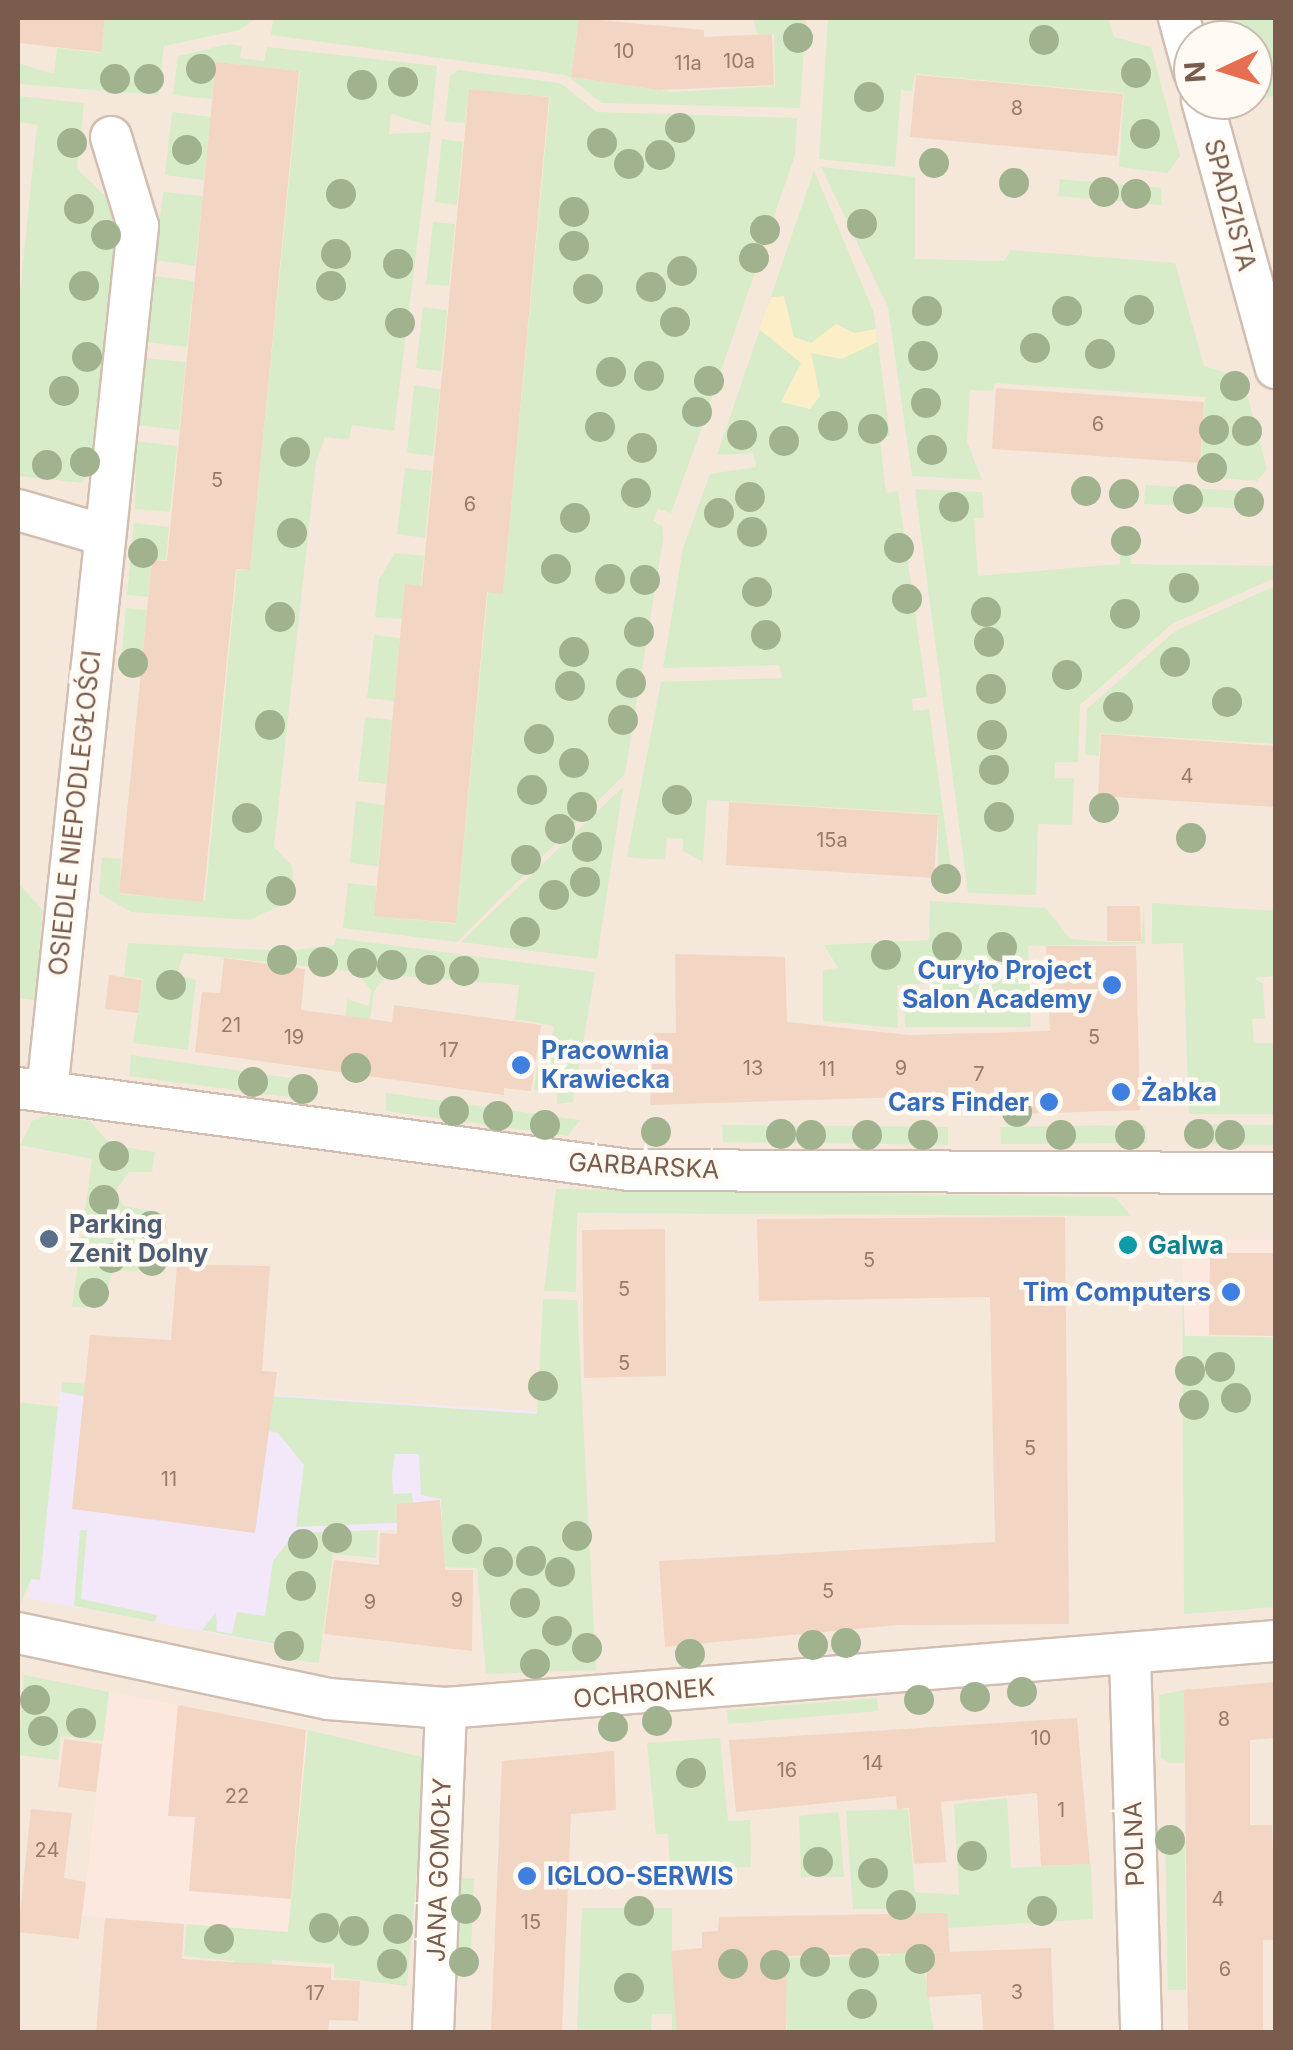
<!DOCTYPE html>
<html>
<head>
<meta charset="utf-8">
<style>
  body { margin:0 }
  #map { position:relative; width:1293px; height:2050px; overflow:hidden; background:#fdf6ec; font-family:Inter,sans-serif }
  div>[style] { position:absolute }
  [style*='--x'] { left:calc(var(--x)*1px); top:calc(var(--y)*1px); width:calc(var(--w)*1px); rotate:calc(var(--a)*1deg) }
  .residential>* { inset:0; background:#f5e8da }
  .commercial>* { inset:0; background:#fde8e0 }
  .education>* { inset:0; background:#f3e8fa }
  .green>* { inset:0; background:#d8ecc9 }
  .sand>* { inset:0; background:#fcefc7 }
  .building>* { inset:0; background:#f3d5c3 }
  .roads { filter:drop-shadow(2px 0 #d1beb0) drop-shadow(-2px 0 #d1beb0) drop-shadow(0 2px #d1beb0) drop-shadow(0 -2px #d1beb0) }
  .street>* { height:40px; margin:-20px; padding:0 20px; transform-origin:20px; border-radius:20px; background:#fff }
  .trees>* { width:30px; height:30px; margin:-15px; border-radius:50%; background:#a0b28e }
  .dots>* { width:28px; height:28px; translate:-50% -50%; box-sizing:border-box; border:5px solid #fffaf3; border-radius:50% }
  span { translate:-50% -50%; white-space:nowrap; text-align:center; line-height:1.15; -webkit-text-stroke:9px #fffaf3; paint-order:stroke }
  .number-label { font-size:20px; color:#987a6a }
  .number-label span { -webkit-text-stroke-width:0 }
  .street-label { font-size:25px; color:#7a5c4d }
  .shop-label { font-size:25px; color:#366cbe; font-weight:700 }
  .right { translate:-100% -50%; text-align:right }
  .left { translate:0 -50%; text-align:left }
  .service-label { font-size:25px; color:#4e5e75; font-weight:700 }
  .culture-label { font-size:25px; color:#0d838f; font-weight:700 }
  .frame { position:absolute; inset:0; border:20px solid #7a5c4d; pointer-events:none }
  .north { position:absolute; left:1173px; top:20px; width:100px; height:100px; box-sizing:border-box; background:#fffaf3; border:2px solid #cabbb1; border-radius:50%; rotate:266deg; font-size:28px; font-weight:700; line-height:40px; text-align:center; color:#7a5c4d }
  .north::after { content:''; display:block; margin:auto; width:35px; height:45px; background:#e76f51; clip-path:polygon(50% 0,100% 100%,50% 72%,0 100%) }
</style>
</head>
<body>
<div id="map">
  <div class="residential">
    <i style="clip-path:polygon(evenodd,18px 18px,1275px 18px,1275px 2032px,18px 2032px,18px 18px,1193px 40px,1253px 40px,1253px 100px,1193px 100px,1193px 40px)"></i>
  </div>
  <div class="commercial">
    <i style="clip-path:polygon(1183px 1240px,1275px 1240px,1275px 1356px,1181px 1357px)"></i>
    <i style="clip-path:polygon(109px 1692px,308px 1730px,288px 1933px,82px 1916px)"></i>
  </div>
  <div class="education">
    <i style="clip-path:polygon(62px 1382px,579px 1414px,585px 1523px,296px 1533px,280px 1646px,28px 1598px)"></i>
  </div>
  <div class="green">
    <i style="clip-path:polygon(105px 18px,258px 18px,239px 30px,164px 46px,158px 95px,18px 84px,18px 63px,54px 74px,57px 48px,101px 53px)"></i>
    <i style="clip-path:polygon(273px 18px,579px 18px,571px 77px,672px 92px,775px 86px,774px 34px,757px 34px,753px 18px,806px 18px,800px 108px,602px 103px,566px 75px,271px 35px)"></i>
    <i style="clip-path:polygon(828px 18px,1108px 18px,1114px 37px,1151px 47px,1180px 156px,1168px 173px,1119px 167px,1124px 93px,915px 74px,912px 91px,901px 90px,895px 167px,819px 159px)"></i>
    <i style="clip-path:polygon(1211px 18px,1275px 18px,1275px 96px,1237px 107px,1235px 100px,1253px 100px,1253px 40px,1218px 40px)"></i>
    <i style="clip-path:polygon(229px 44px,242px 46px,240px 58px,264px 61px,267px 47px,437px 66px,431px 126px,391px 114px,389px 134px,431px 132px,394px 431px,352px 425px,349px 440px,325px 437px,316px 462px,274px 847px,292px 866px,294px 899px,250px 920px,131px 912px,99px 893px,102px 857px,121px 859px,119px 894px,205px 901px,237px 570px,250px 570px,300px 71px,216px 62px,212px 99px,173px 95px,178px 56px)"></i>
    <i style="clip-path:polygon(458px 70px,560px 83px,597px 112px,797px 118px,795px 155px,696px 444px,671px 513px,658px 509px,653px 521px,663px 526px,663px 540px,625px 774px,457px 942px,343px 928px,348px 883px,376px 886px,375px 916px,456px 924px,488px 592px,503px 593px,550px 97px,469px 89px,465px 123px,445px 121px,450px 76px)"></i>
    <i style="clip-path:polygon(18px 96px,84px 103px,77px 169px,112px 202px,119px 220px,95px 457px,82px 483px,18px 476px,18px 312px,37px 125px,18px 122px)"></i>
    <i style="clip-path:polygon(172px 112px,211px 117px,204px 180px,165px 175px)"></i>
    <i style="clip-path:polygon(442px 139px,463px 142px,457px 205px,435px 202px)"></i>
    <i style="clip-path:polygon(821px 167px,915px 177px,915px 259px,1004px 261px,1011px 250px,1175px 263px,1204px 366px,1243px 378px,1267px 470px,1257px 481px,1200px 476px,1205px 397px,995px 383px,993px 391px,970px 390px,967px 441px,982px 480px,912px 476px,888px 307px)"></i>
    <i style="clip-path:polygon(814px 170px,874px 313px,890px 436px,880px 438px,884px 476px,886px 493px,898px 491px,927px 697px,912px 699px,913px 711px,929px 709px,954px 889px,938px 888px,938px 814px,707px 800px,703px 862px,683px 851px,683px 839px,667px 838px,665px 860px,627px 857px,661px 682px,782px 678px,779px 665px,663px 668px,683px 548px,710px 474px,756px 467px,753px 453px,717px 455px)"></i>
    <i style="clip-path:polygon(1060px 179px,1161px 188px,1162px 205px,1058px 196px)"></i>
    <i style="clip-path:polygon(163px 192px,203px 196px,195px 266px,155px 260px)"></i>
    <i style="clip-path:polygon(433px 222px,455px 224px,449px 286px,426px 284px)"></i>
    <i style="clip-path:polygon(153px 276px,194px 281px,187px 347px,146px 342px)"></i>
    <i style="clip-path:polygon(423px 307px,447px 310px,441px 371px,416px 368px)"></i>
    <i style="clip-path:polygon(144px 358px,186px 362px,179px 430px,137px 425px)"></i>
    <i style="clip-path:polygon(414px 385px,440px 389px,433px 456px,407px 453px)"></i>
    <i style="clip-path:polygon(136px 441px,177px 446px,170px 512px,135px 509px)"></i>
    <i style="clip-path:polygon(405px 468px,432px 471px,425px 538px,397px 534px)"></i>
    <i style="clip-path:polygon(1146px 485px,1256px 492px,1254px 509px,1144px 504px)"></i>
    <i style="clip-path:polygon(915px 489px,982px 492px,984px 518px,974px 518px,978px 576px,1120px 564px,1121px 533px,1129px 530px,1131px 564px,1275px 566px,1275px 578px,1172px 624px,1080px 705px,1078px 762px,1055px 762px,1055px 778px,1074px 778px,1072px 825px,1038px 824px,1036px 895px,968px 893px)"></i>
    <i style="clip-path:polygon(134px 523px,169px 527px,166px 560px,152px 560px,148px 597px,127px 595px)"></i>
    <i style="clip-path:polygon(395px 553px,424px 556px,421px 586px,405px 585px,402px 619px,375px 617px,379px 579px)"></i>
    <i style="clip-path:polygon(1275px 586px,1275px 744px,1100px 733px,1099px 756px,1085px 755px,1087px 709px,1175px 631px)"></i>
    <i style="clip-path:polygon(126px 608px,147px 610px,140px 674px,120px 671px)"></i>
    <i style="clip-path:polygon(374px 635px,400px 638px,394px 701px,367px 698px)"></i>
    <i style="clip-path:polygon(365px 717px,392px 720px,386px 784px,358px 781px)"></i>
    <i style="clip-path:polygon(623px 787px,597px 959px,461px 942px)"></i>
    <i style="clip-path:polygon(356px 801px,384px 805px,378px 866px,350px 863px)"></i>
    <i style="clip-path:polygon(18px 883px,42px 909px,36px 1000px,18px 998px)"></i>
    <i style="clip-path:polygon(930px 901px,1046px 908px,1070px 939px,1107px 942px,1141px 942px,1144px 903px,1145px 944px,1028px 946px,1031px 1027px,905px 1027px,904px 1002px,934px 1001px,933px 983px,897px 985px,898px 1028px,823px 1021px,823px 970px,838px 968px,824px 945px,929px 940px)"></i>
    <i style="clip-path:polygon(1152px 903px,1275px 911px,1275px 976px,1254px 978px,1263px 984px,1265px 1018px,1252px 1019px,1254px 1043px,1275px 1043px,1275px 1114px,1189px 1114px,1183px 943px,1152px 944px)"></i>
    <i style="clip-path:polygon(336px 938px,595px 972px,573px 1102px,557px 1104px,557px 1093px,534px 1090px,542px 1037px,552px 1038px,554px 1026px,515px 1019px,519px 985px,386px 975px,374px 992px,362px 1075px,342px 1072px,347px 999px,369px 1006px,371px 990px,357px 972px,184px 953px,177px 974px,196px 980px,188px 1050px,133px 1043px,143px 979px,124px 976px,128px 943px,287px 951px,334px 945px)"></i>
    <i style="clip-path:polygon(131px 1055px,318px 1082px,311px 1100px,129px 1076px)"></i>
    <i style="clip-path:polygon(386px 1093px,580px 1120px,568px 1136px,386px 1111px)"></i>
    <i style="clip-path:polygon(47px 1115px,90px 1121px,111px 1145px,155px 1152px,152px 1172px,129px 1172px,115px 1192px,124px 1206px,163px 1213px,161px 1270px,113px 1271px,102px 1307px,72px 1307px,92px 1159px,20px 1145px,32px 1121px)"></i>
    <i style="clip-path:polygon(1191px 1124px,1275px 1125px,1275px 1145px,1193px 1144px)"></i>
    <i style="clip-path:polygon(722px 1125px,948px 1127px,948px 1145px,723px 1142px)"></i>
    <i style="clip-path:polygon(1146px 1125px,1147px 1143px,1001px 1144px,1000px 1127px)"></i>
    <i style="clip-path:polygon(556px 1189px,1115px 1197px,1131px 1216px,577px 1213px,576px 1292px,544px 1291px)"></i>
    <i style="clip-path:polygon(1182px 1273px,1185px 1336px,1275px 1337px,1275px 1607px,1184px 1614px)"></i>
    <i style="clip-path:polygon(543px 1299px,577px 1300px,596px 1670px,486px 1674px,477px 1568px,430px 1567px,422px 1521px,442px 1519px,441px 1499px,421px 1495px,419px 1454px,395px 1454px,392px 1476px,393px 1494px,412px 1493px,414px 1522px,296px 1527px,304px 1465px,278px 1433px,61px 1392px,62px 1382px,537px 1414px)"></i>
    <i style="clip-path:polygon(19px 1402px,58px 1407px,40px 1580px,31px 1579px,21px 1603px)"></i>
    <i style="clip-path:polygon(80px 1530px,87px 1530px,81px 1599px,157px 1615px,155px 1622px,74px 1606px)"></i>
    <i style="clip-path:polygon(378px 1530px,376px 1558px,333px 1554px,319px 1663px,278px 1658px,280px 1645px,202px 1630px,216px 1612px,217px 1631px,232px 1634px,237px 1612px,265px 1616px,273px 1561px,295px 1533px)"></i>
    <i style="clip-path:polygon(24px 1675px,109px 1692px,103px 1741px,61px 1736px,58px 1760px,18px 1755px)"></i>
    <i style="clip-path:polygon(1189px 1689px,1184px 1763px,1168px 1763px,1161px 1757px,1159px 1695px)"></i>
    <i style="clip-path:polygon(877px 1698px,878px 1711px,728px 1724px,727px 1710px)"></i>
    <i style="clip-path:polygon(308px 1730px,427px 1758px,407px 1986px,334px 1977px,334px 1964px,272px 1960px,269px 2004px,254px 2003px,252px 2032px,227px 2032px,234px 1961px,184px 1956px,187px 1924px,288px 1932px)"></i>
    <i style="clip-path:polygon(720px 1738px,728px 1821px,750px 1820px,751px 1867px,670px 1869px,668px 1834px,656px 1834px,647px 1743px)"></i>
    <i style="clip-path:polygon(1007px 1798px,1011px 1868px,1091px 1864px,1093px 1919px,918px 1930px,934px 2032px,787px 2031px,786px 2013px,769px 2030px,672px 2031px,672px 2014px,652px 2014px,651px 2031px,577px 2030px,582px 1908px,672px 1908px,672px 1971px,717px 1959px,890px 1956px,889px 1909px,853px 1909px,846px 1811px,908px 1809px,915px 1892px,959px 1895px,954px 1804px)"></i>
    <i style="clip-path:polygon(839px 1812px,844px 1877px,801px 1877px,799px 1816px)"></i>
    <i style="clip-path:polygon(1165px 1835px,1185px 1843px,1186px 1990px,1168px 1990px)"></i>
    <i style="clip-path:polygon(459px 1878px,474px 1879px,470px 1974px,455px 1973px)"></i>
  </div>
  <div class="sand">
    <i style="clip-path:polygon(784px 296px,794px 337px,811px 343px,836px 324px,854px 333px,876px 329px,877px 342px,842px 359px,811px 353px,820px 396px,810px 409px,781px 402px,801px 363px,759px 329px,771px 297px)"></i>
  </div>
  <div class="building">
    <i style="clip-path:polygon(18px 18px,105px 18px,101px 52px,18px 43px)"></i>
    <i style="clip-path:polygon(579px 18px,704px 30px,704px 37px,772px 34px,774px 85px,659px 90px,571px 77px)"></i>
    <i style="clip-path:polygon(216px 62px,299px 71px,250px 570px,236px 569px,203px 902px,119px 893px,152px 560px,167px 561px)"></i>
    <i style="clip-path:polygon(916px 75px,1123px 94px,1117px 156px,910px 137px)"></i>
    <i style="clip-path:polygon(469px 89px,549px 97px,503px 594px,487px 592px,456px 923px,374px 916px,405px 584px,422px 586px)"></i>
    <i style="clip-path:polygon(996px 388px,1204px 402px,1200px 463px,992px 449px)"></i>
    <i style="clip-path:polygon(1101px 734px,1276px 746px,1276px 807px,1098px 796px)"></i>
    <i style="clip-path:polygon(729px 802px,938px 815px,934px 878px,726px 865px)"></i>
    <i style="clip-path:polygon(1107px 906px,1140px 906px,1141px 941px,1107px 941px)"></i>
    <i style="clip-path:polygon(1046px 946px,1136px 946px,1140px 1110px,1020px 1114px,1020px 1106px,1005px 1106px,1004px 1094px,650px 1105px,654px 1033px,676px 1033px,675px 954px,785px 957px,787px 1022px,909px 1035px,1050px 1031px)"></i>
    <i style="clip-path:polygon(224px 958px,305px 969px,301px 1010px,392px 1022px,394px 1005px,541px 1025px,531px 1091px,504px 1088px,504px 1095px,195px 1052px,202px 992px,220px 993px)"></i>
    <i style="clip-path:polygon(109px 975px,142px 980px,138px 1013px,105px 1009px)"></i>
    <i style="clip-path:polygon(1065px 1217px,1069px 1624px,897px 1625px,665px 1647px,659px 1561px,995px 1542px,990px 1297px,759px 1301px,757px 1219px)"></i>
    <i style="clip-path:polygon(665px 1229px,666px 1376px,584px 1378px,582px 1230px)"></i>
    <i style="clip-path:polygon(1210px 1253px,1276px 1253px,1276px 1336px,1209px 1335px)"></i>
    <i style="clip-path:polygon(177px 1264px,270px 1266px,262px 1371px,277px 1372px,255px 1533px,72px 1509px,90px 1335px,171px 1340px)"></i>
    <i style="clip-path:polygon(440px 1500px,445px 1570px,473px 1570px,472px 1651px,324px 1634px,334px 1560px,379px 1565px,380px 1533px,397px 1534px,397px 1504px)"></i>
    <i style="clip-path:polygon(1276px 1682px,1276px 1738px,1250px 1740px,1250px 1825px,1272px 1825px,1276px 1940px,1263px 1940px,1263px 2032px,1188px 2032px,1184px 1690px)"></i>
    <i style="clip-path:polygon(178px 1705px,306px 1730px,291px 1899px,189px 1891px,195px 1817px,168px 1816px)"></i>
    <i style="clip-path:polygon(1077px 1718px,1090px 1864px,1041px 1866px,1037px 1793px,941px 1802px,946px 1862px,914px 1864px,909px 1808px,897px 1809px,896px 1796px,736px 1812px,729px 1740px)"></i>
    <i style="clip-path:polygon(64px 1739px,102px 1744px,96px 1792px,58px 1787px)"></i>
    <i style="clip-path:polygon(614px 1751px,616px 1810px,571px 1814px,562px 2032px,491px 2032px,502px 1761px)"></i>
    <i style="clip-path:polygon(31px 1809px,72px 1813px,64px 1878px,86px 1882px,79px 1939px,18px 1932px)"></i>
    <i style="clip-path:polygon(947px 1913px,950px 1952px,787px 1956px,786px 2032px,677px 2032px,671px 1951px,702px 1948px,702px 1932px,718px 1931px,719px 1917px)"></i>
    <i style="clip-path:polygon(105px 1918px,184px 1924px,182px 1959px,331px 1968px,331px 1980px,360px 1981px,358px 2021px,329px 2020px,328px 2032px,96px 2032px)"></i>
    <i style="clip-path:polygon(1051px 1948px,1054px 2032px,983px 2032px,981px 1994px,927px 1997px,926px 1953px)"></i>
  </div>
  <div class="roads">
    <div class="street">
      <i style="--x:1179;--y:18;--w:53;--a:74.6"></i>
      <i style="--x:1202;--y:100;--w:278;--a:74.6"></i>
      <i style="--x:18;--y:510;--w:90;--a:16.2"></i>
      <i style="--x:18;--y:1088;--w:616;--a:7.64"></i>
      <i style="--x:629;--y:1170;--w:647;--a:0.27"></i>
      <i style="--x:47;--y:1092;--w:871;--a:-84"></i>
      <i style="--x:138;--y:226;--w:93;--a:-106.9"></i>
      <i style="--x:18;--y:1633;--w:317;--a:12"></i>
      <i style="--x:328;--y:1699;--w:118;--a:4.4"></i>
      <i style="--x:446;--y:1708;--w:833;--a:-4.62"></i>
      <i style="--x:1130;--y:1655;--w:377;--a:88.3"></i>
      <i style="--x:433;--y:2032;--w:324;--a:-87.7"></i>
    </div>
  </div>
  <div class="trees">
    <i style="left:798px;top:38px"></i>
    <i style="left:1044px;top:40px"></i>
    <i style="left:201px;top:69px"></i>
    <i style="left:1136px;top:73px"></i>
    <i style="left:115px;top:79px"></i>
    <i style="left:149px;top:79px"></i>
    <i style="left:403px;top:82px"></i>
    <i style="left:362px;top:85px"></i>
    <i style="left:869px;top:97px"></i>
    <i style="left:680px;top:128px"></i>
    <i style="left:1145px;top:134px"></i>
    <i style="left:72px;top:143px"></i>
    <i style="left:602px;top:143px"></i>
    <i style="left:187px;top:150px"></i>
    <i style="left:660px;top:155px"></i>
    <i style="left:934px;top:163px"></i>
    <i style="left:629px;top:164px"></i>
    <i style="left:1014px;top:183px"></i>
    <i style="left:1104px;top:192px"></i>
    <i style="left:341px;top:194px"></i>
    <i style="left:1136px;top:194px"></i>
    <i style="left:79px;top:209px"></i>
    <i style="left:574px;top:212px"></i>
    <i style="left:862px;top:224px"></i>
    <i style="left:765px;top:230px"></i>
    <i style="left:106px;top:235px"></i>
    <i style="left:574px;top:246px"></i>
    <i style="left:336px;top:254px"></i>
    <i style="left:754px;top:258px"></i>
    <i style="left:398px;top:264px"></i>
    <i style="left:682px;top:271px"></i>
    <i style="left:84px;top:286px"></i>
    <i style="left:331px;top:286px"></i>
    <i style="left:651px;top:287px"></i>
    <i style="left:588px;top:289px"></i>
    <i style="left:1139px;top:310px"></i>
    <i style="left:927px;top:311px"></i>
    <i style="left:1067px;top:311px"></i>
    <i style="left:675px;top:322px"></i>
    <i style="left:400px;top:323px"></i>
    <i style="left:1035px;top:348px"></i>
    <i style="left:1100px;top:354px"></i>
    <i style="left:923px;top:356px"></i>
    <i style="left:87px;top:357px"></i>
    <i style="left:611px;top:372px"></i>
    <i style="left:649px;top:376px"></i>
    <i style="left:709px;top:381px"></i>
    <i style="left:1235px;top:386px"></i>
    <i style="left:64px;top:391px"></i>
    <i style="left:926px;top:403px"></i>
    <i style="left:697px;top:412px"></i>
    <i style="left:833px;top:426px"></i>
    <i style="left:600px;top:427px"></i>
    <i style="left:873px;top:429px"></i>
    <i style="left:1214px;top:430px"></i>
    <i style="left:1247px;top:431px"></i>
    <i style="left:742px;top:435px"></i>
    <i style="left:784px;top:441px"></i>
    <i style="left:642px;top:448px"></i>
    <i style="left:932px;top:450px"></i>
    <i style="left:295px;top:452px"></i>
    <i style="left:85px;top:462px"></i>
    <i style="left:47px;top:465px"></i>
    <i style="left:1212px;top:468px"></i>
    <i style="left:1086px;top:491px"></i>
    <i style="left:636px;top:493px"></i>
    <i style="left:1124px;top:494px"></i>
    <i style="left:750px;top:497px"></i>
    <i style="left:1188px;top:499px"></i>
    <i style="left:1249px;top:502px"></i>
    <i style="left:954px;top:507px"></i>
    <i style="left:719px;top:513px"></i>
    <i style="left:575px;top:518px"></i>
    <i style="left:752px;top:532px"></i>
    <i style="left:292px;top:533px"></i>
    <i style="left:1126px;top:541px"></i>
    <i style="left:899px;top:548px"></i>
    <i style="left:143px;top:553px"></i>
    <i style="left:556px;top:569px"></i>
    <i style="left:610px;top:579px"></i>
    <i style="left:645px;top:580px"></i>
    <i style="left:1184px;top:588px"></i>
    <i style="left:757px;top:592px"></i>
    <i style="left:907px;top:599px"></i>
    <i style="left:986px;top:612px"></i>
    <i style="left:1125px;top:614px"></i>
    <i style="left:280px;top:617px"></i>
    <i style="left:639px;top:632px"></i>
    <i style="left:766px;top:635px"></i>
    <i style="left:989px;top:642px"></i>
    <i style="left:574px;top:652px"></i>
    <i style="left:1175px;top:662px"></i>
    <i style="left:133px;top:663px"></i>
    <i style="left:1067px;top:675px"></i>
    <i style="left:631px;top:683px"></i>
    <i style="left:570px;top:686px"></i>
    <i style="left:991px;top:689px"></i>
    <i style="left:1227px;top:702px"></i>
    <i style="left:1118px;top:707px"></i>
    <i style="left:623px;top:720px"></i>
    <i style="left:270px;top:725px"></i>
    <i style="left:992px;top:735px"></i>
    <i style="left:539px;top:739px"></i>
    <i style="left:574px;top:763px"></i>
    <i style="left:994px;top:770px"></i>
    <i style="left:532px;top:790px"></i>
    <i style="left:677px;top:800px"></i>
    <i style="left:582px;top:807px"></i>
    <i style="left:1104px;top:808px"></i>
    <i style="left:999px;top:817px"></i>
    <i style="left:247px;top:818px"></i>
    <i style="left:560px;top:829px"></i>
    <i style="left:1191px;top:838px"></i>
    <i style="left:587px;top:847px"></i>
    <i style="left:526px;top:860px"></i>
    <i style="left:946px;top:879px"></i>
    <i style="left:585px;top:882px"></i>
    <i style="left:281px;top:891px"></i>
    <i style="left:554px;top:895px"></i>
    <i style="left:525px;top:932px"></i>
    <i style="left:947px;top:947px"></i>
    <i style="left:1002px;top:947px"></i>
    <i style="left:886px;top:955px"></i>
    <i style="left:282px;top:960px"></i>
    <i style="left:323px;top:962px"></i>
    <i style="left:362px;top:963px"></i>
    <i style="left:392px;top:965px"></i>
    <i style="left:430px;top:970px"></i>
    <i style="left:464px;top:971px"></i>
    <i style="left:171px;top:985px"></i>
    <i style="left:356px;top:1068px"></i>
    <i style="left:253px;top:1082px"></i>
    <i style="left:303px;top:1089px"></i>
    <i style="left:454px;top:1111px"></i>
    <i style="left:1017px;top:1112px"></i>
    <i style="left:498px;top:1116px"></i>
    <i style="left:545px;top:1125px"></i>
    <i style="left:656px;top:1132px"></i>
    <i style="left:781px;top:1134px"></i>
    <i style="left:1199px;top:1134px"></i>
    <i style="left:811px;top:1135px"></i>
    <i style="left:867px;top:1135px"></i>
    <i style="left:923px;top:1135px"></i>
    <i style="left:1061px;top:1135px"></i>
    <i style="left:1130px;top:1135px"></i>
    <i style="left:1230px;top:1135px"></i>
    <i style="left:114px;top:1156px"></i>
    <i style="left:104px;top:1200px"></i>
    <i style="left:151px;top:1226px"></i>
    <i style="left:111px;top:1258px"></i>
    <i style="left:152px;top:1261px"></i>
    <i style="left:94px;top:1293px"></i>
    <i style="left:1220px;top:1367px"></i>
    <i style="left:1190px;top:1371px"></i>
    <i style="left:543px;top:1386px"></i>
    <i style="left:1236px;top:1398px"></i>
    <i style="left:1194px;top:1405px"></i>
    <i style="left:577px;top:1536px"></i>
    <i style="left:337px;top:1538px"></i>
    <i style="left:467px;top:1539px"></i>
    <i style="left:303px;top:1544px"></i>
    <i style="left:531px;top:1561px"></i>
    <i style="left:498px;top:1562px"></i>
    <i style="left:560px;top:1572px"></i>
    <i style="left:301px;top:1586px"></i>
    <i style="left:525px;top:1603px"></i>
    <i style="left:557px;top:1631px"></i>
    <i style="left:846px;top:1643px"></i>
    <i style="left:813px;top:1645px"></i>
    <i style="left:289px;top:1646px"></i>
    <i style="left:587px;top:1648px"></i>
    <i style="left:690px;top:1654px"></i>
    <i style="left:535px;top:1664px"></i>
    <i style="left:1022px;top:1692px"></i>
    <i style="left:975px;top:1697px"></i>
    <i style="left:35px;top:1700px"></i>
    <i style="left:919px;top:1700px"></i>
    <i style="left:657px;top:1721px"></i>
    <i style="left:81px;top:1723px"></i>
    <i style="left:613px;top:1727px"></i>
    <i style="left:43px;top:1731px"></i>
    <i style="left:691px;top:1773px"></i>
    <i style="left:1170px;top:1840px"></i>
    <i style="left:972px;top:1856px"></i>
    <i style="left:818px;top:1862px"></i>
    <i style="left:873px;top:1873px"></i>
    <i style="left:901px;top:1905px"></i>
    <i style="left:466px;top:1909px"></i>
    <i style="left:639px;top:1911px"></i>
    <i style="left:1042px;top:1911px"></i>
    <i style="left:324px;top:1928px"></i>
    <i style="left:398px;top:1929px"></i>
    <i style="left:354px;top:1931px"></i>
    <i style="left:219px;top:1939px"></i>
    <i style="left:920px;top:1959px"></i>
    <i style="left:464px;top:1962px"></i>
    <i style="left:815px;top:1962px"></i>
    <i style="left:864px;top:1963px"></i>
    <i style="left:392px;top:1964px"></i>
    <i style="left:733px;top:1964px"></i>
    <i style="left:775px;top:1965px"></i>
    <i style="left:629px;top:1988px"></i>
    <i style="left:862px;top:2004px"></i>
  </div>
  <div class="dots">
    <i style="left:1112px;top:985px;background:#3f7fe0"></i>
    <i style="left:521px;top:1065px;background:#3f7fe0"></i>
    <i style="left:1121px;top:1092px;background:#3f7fe0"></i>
    <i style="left:1049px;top:1102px;background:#3f7fe0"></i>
    <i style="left:49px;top:1239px;background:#5c6f8a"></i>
    <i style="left:1128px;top:1245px;background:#0f9aa8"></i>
    <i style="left:1231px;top:1292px;background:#3f7fe0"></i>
    <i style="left:527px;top:1876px;background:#3f7fe0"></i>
  </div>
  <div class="number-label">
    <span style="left:624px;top:51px">10</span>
    <span style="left:739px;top:61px">10a</span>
    <span style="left:688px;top:63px">11a</span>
    <span style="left:1017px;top:108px">8</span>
    <span style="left:1098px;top:424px">6</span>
    <span style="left:217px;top:480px">5</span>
    <span style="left:470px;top:504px">6</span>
    <span style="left:1187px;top:776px">4</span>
    <span style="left:832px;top:840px">15a</span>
    <span style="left:231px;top:1025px">21</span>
    <span style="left:294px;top:1037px">19</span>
    <span style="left:1094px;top:1037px">5</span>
    <span style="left:449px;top:1050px">17</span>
    <span style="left:753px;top:1068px">13</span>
    <span style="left:901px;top:1068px">9</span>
    <span style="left:827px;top:1069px">11</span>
    <span style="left:979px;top:1074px">7</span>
    <span style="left:869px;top:1260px">5</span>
    <span style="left:624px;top:1289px">5</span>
    <span style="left:624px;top:1363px">5</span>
    <span style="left:1030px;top:1448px">5</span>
    <span style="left:169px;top:1479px">11</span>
    <span style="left:828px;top:1591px">5</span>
    <span style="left:457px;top:1600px">9</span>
    <span style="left:370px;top:1602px">9</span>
    <span style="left:1224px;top:1719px">8</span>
    <span style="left:1041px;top:1738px">10</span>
    <span style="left:873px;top:1763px">14</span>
    <span style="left:787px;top:1770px">16</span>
    <span style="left:237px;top:1796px">22</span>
    <span style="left:1061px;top:1810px">1</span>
    <span style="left:47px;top:1850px">24</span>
    <span style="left:1218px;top:1899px">4</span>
    <span style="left:531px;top:1922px">15</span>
    <span style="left:1225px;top:1969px">6</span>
    <span style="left:1017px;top:1992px">3</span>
    <span style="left:315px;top:1993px">17</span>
  </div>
  <div class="street-label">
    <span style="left:1230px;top:205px;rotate:75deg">SPADZISTA</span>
    <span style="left:75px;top:813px;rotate:-84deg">OSIEDLE NIEPODLEGŁOŚCI</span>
    <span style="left:644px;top:1166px;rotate:3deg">GARBARSKA</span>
    <span style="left:644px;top:1693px;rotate:-5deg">OCHRONEK</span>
    <span style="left:1134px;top:1844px;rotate:-92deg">POLNA</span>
    <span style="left:439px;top:1870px;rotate:-88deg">JANA GOMOŁY</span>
  </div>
  <div class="shop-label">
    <span class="right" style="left:1092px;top:985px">Curyło Project<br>Salon Academy</span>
    <span class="left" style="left:541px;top:1065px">Pracownia<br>Krawiecka</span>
    <span class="left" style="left:1141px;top:1092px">Żabka</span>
    <span class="right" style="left:1029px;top:1102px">Cars Finder</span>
    <span class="right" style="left:1211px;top:1292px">Tim Computers</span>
    <span class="left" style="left:547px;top:1876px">IGLOO-SERWIS</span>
  </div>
  <div class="service-label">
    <span class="left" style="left:69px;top:1239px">Parking<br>Zenit Dolny</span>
  </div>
  <div class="culture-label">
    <span class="left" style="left:1148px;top:1245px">Galwa</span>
  </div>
  <div class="frame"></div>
  <div class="north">N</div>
</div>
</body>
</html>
